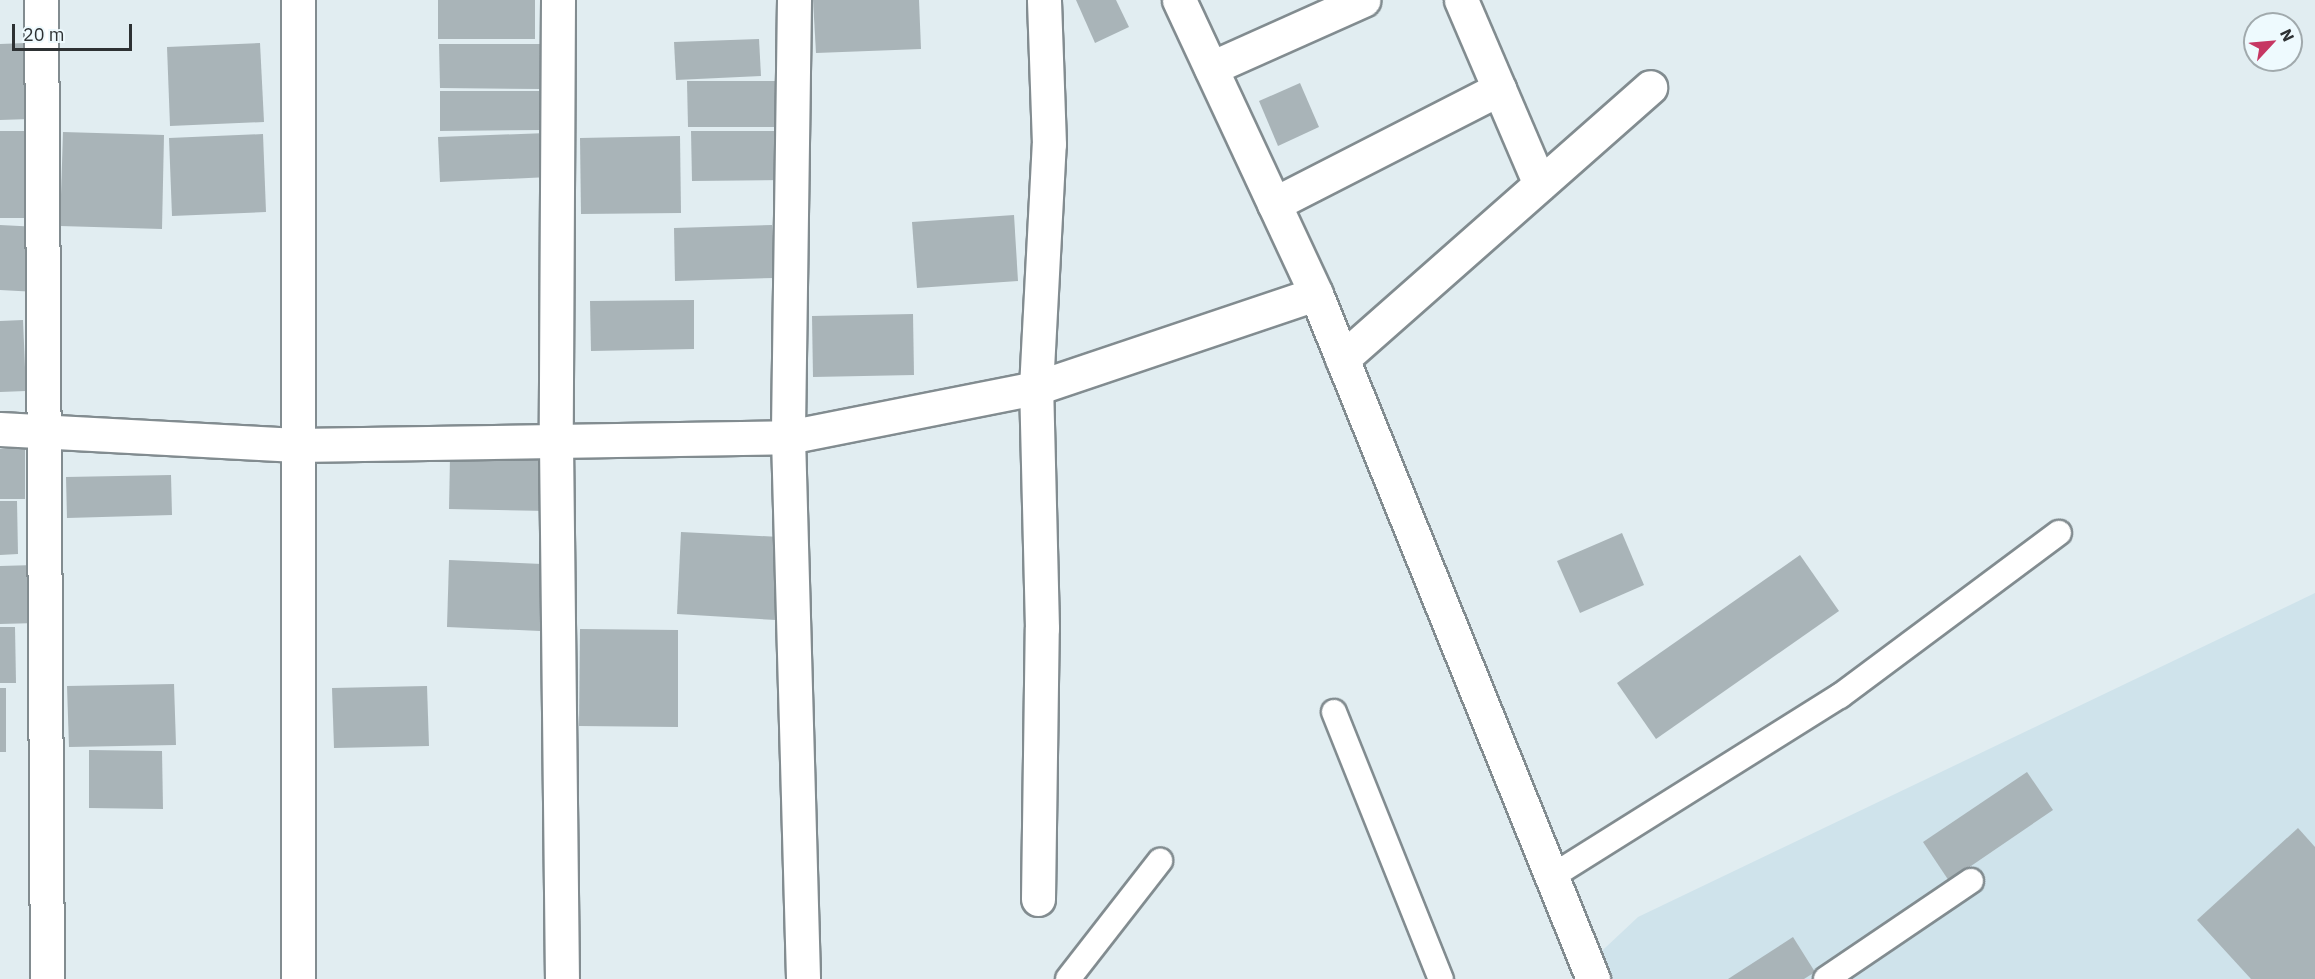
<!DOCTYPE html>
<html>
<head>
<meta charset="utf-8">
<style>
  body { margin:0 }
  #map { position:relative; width:2315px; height:979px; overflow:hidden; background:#e1edf1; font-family:"IBM Plex Sans",sans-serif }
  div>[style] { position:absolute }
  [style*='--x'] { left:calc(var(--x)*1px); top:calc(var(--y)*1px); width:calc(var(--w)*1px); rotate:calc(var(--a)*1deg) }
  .built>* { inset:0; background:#cfe3eb }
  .building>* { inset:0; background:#a9b4b8 }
  .roads { filter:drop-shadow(2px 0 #828c90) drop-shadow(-2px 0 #828c90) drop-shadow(0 2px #828c90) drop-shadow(0 -2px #828c90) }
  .service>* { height:24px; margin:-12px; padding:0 12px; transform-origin:12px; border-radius:12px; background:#fff }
  .minor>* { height:33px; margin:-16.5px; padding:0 16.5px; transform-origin:16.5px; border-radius:16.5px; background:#fff }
  .tertiary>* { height:33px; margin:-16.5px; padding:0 16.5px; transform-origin:16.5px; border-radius:16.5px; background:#fff }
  span { translate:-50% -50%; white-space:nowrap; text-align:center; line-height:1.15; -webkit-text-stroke:5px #eefafe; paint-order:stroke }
  .north { position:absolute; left:2243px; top:12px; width:60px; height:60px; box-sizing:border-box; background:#eefafe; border:2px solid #a1aaad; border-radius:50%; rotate:64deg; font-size:16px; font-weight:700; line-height:24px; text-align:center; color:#2d3133 }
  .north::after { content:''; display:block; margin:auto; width:21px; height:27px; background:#c63763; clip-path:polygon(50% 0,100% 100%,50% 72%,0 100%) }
  .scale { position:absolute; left:12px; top:24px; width:120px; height:27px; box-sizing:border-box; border:3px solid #2d3133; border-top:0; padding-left:8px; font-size:18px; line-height:21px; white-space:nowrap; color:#2d3133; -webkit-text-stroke:4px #eefafe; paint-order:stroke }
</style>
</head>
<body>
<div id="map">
  <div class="built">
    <i style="clip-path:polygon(2315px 593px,2315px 979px,1572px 979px,1638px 917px)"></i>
  </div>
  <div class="building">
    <i style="clip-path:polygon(438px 0,535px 0,535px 39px,438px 39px)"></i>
    <i style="clip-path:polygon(813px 0,919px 0,921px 49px,816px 53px)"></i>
    <i style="clip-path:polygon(1076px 0,1116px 0,1129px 27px,1095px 43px)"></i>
    <i style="clip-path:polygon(759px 39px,761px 76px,676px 80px,674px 42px)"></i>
    <i style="clip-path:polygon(26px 43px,30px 119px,0 120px,0 44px)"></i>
    <i style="clip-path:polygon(260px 43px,264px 122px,170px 126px,167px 47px)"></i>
    <i style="clip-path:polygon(439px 44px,541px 44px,541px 89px,440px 88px)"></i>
    <i style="clip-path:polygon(687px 81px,784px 81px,783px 127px,688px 127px)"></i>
    <i style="clip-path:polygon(1300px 83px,1319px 127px,1278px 146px,1259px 101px)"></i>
    <i style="clip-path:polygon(440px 91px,544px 91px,545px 130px,440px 131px)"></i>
    <i style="clip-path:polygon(0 131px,37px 131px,37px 218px,0 218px)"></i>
    <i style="clip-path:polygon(691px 131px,786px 131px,786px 180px,692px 181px)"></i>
    <i style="clip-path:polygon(63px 132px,164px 135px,162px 229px,60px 226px)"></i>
    <i style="clip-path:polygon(547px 133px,549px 177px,440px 182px,438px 137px)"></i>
    <i style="clip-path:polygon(263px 134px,266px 212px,172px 216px,169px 138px)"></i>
    <i style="clip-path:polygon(680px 136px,681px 213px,581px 214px,580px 138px)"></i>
    <i style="clip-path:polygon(1014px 215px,1018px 281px,917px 288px,912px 222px)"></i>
    <i style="clip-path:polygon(0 225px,39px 227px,37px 292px,0 290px)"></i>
    <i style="clip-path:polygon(772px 225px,774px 278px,675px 281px,674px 228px)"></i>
    <i style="clip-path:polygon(694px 300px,694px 349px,591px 351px,590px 301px)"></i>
    <i style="clip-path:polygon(913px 314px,914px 375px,813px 377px,812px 316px)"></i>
    <i style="clip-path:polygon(23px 320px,26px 391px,0 392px,0 321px)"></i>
    <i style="clip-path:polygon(0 449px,25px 449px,25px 499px,0 499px)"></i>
    <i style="clip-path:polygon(450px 458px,549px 460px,548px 511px,449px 509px)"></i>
    <i style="clip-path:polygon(171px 475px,172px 515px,67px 518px,66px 477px)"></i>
    <i style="clip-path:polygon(0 501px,17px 501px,18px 554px,0 555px)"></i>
    <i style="clip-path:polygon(681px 532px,780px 537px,776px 620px,677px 614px)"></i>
    <i style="clip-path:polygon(1622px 533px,1644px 585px,1580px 613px,1557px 561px)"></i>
    <i style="clip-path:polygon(1800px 555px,1839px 611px,1656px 739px,1617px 683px)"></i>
    <i style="clip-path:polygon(449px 560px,542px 564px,540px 631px,447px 627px)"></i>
    <i style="clip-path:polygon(35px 565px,37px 623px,0 624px,0 566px)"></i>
    <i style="clip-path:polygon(0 627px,15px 627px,16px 683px,0 683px)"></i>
    <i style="clip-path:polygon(580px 629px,678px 630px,678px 727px,579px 726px)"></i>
    <i style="clip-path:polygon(174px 684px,176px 745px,69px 747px,67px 686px)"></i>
    <i style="clip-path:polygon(427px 686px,429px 746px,334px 748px,332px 688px)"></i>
    <i style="clip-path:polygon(0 688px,6px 688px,6px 752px,0 752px)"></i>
    <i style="clip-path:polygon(89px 750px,162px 751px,163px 809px,89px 808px)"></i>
    <i style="clip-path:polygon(2027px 772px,2053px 810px,1949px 881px,1923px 842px)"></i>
    <i style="clip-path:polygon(2298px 828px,2315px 847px,2315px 979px,2251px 979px,2197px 920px)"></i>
    <i style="clip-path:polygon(1793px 937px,1815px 972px,1804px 979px,1728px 979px)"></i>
  </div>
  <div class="roads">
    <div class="service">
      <i style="--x:1334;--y:712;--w:288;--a:68.2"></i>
      <i style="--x:1551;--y:877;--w:341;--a:-32.1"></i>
      <i style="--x:1840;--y:696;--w:273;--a:-36.7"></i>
      <i style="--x:1068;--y:979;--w:150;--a:-52.1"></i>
      <i style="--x:1826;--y:979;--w:175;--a:-34.1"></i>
    </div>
    <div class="minor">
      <i style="--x:41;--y:0;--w:979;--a:89.65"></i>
      <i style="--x:298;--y:0;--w:979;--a:90"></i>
      <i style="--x:558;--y:0;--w:443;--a:90.3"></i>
      <i style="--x:556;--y:443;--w:536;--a:89.36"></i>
      <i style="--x:794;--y:0;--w:437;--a:90.8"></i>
      <i style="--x:788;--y:437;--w:542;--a:88.41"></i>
      <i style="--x:1461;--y:0;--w:200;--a:66.8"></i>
      <i style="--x:1211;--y:68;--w:167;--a:-24.1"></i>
      <i style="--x:1274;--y:204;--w:253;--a:-27.1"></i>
      <i style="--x:1342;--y:359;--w:411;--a:-41.4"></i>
      <i style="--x:0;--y:429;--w:297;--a:3.1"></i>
      <i style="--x:297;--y:445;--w:491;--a:-0.9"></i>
      <i style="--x:788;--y:437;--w:253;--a:-11.2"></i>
      <i style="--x:1036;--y:388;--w:295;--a:-18.6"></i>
      <i style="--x:1038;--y:899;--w:271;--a:-89.2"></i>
      <i style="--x:1042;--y:628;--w:240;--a:-91.4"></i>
      <i style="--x:1036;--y:388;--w:244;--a:-87"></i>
      <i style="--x:1049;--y:144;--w:144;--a:-92"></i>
    </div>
    <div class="tertiary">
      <i style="--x:1179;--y:0;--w:324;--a:65"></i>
      <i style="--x:1316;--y:294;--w:739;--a:67.98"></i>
    </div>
  </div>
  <div class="north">N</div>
  <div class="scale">20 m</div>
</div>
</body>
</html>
